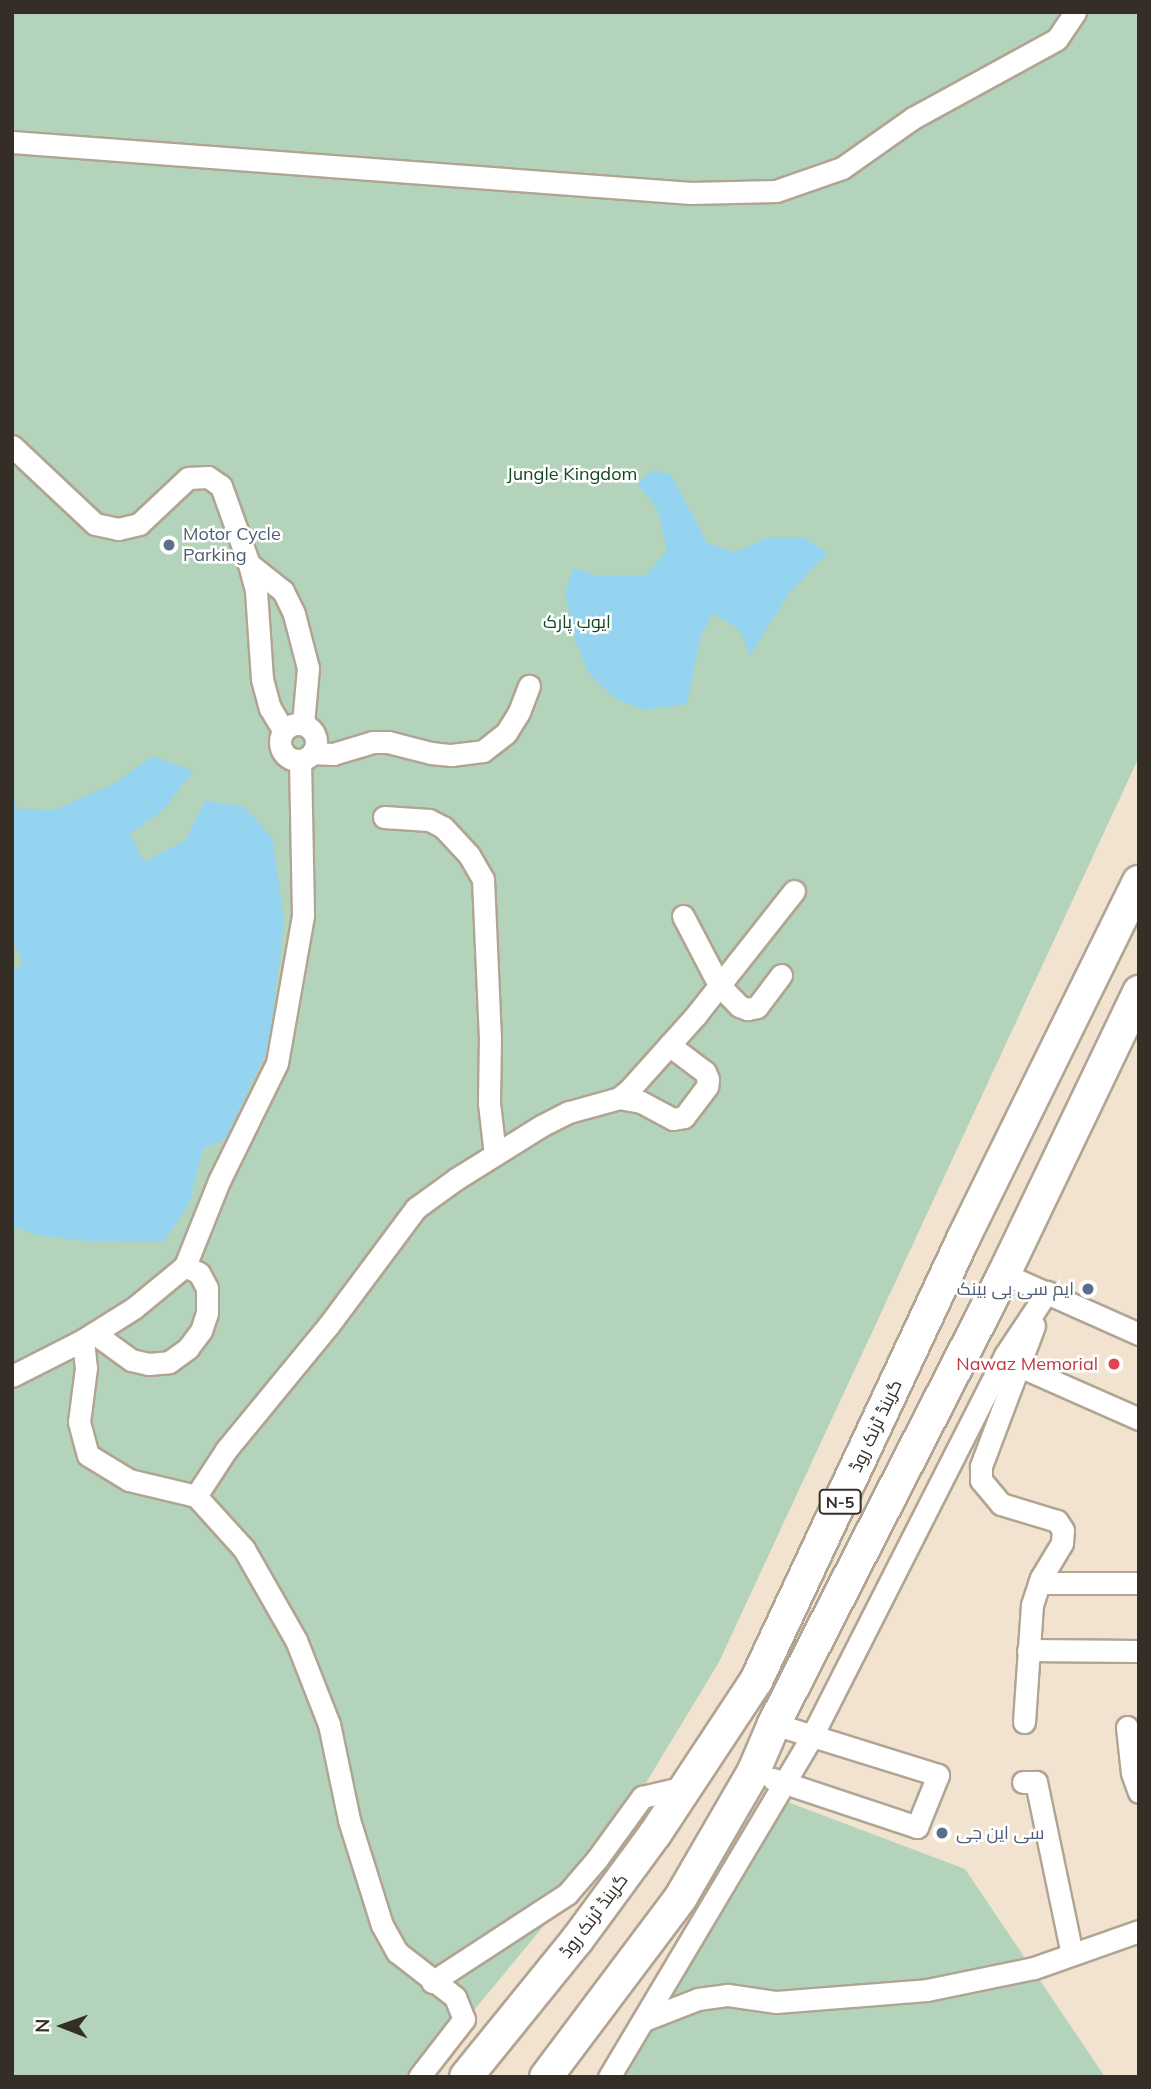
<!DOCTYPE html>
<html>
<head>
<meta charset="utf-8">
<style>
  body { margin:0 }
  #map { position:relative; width:1151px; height:2089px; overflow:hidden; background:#f1e3d0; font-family:Mulish,Cairo,sans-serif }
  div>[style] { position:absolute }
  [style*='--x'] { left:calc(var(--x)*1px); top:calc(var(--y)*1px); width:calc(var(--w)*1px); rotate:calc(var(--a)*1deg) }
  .green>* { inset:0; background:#b3d3ba }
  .water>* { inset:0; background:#95d4f0 }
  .roads { filter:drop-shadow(2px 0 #b1a493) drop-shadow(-2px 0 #b1a493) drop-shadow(0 2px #b1a493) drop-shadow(0 -2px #b1a493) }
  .minor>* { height:21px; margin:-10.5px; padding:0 10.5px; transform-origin:10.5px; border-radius:10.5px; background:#fff }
  .minor>.ring { margin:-10.5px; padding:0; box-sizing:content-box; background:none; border:21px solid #fff; border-radius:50% }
  .highway>* { height:32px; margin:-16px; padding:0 16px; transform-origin:16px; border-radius:16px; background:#fff }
  .dots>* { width:19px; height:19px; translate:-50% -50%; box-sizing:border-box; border:4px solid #fff; border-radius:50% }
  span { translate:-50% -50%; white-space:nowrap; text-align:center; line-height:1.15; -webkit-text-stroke:5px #fff; paint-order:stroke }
  .shield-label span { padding:2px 5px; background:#fff; border:2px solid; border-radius:5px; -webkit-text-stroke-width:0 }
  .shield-label { font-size:16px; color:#342e27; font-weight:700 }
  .park-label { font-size:18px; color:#104824 }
  .service-label { font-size:18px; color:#4e5e75 }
  .left { translate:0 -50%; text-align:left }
  .right { translate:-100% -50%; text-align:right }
  .health-label { font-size:18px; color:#be3a42 }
  .street-label { font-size:18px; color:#342e27 }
  .frame { position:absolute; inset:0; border:14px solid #342e27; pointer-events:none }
  .north { position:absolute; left:28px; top:1991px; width:70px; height:70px; -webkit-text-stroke:5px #fff; paint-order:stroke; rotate:271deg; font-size:19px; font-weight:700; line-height:28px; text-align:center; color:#342e27 }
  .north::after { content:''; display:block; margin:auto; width:24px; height:32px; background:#342e27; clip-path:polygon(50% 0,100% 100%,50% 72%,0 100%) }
</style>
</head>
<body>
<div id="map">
  <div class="green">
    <i style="clip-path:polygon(12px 12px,1139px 12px,1139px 757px,719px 1662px,603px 1854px,461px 2026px,414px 2077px,12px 2077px)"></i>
    <i style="clip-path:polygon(777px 1798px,965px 1869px,1105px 2077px,612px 2077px)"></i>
  </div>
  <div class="water">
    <i style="clip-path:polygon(651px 471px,671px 474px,707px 543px,735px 552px,769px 537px,803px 537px,828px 553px,789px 593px,750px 656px,740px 630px,713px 613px,700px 638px,687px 704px,644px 710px,614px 698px,588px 672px,576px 642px,565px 594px,573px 568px,599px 576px,646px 575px,667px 550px,657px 508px,637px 484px)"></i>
    <i style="clip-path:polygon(152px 756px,193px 771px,164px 809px,130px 834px,144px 862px,185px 840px,205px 801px,243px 806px,272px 837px,284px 919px,269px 1046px,226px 1138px,203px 1149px,189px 1204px,163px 1242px,88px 1241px,37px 1235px,12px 1226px,12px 971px,23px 965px,12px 937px,12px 787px,17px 809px,55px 810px,115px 783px)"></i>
  </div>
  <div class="roads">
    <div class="minor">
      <i style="--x:12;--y:142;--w:681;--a:4.3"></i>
      <i style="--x:691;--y:193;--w:85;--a:-1.3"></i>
      <i style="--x:776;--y:191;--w:70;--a:-19.2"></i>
      <i style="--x:842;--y:168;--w:87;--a:-35.2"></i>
      <i style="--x:913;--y:118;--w:164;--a:-28.7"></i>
      <i style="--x:1057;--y:39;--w:32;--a:-56"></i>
      <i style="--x:12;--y:446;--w:114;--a:43.2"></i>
      <i style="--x:95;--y:524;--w:24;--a:12"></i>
      <i style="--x:118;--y:529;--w:22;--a:-13"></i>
      <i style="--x:139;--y:524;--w:67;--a:-43.2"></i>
      <i style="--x:188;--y:478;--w:20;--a:-3"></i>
      <i style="--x:208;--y:477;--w:16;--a:35"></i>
      <i style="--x:221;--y:486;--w:83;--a:70.3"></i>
      <i style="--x:249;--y:564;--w:28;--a:75"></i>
      <i style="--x:256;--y:591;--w:88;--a:86.1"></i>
      <i style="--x:262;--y:679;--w:30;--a:75"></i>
      <i style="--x:270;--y:708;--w:26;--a:59"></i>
      <i style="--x:249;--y:564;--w:43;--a:38.5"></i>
      <i style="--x:283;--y:591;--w:25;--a:64"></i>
      <i style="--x:294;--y:614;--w:56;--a:75.5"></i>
      <i style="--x:308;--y:668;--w:56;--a:95.1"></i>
      <i class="ring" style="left:280px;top:724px;width:15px;height:15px"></i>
      <i style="--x:312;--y:753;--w:21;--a:3"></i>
      <i style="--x:333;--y:754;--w:42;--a:-16.7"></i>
      <i style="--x:373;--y:742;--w:15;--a:0"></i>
      <i style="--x:388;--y:742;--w:44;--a:14.3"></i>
      <i style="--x:431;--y:753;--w:20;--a:6"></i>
      <i style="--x:451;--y:755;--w:32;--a:-7"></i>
      <i style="--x:483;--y:751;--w:29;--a:-38"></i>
      <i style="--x:506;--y:733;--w:25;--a:-58"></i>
      <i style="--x:519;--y:712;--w:28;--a:-69"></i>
      <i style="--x:384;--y:817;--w:45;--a:3.8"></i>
      <i style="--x:429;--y:820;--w:16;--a:27"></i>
      <i style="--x:443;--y:827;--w:38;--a:47"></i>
      <i style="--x:469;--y:855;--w:28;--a:60"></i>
      <i style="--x:483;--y:879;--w:158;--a:87.5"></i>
      <i style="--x:490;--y:1037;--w:66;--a:90.9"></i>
      <i style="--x:489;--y:1103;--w:52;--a:83.4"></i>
      <i style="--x:683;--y:916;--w:78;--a:62.4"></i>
      <i style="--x:719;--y:985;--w:29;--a:46"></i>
      <i style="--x:739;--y:1006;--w:9;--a:21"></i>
      <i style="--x:747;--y:1009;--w:10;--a:-11"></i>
      <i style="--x:757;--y:1007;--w:40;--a:-53"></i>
      <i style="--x:619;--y:1098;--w:22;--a:10"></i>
      <i style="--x:641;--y:1102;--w:36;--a:28"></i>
      <i style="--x:673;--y:1119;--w:11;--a:-10"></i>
      <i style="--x:684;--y:1117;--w:39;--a:-53"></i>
      <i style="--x:707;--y:1086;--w:7;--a:-82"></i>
      <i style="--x:708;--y:1079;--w:8;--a:-113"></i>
      <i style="--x:705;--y:1072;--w:45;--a:-143.1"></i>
      <i style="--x:1004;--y:1274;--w:148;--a:24"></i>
      <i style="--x:94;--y:1333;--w:46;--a:36.1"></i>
      <i style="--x:131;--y:1360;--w:17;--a:13"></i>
      <i style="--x:148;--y:1364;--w:21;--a:-5"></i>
      <i style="--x:169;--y:1362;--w:24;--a:-36"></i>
      <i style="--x:188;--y:1348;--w:21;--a:-53"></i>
      <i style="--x:201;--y:1331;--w:19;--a:-72"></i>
      <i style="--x:207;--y:1313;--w:25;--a:-90"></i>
      <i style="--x:207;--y:1288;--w:17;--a:-118"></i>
      <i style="--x:199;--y:1273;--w:16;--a:-153"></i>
      <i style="--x:83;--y:1340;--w:28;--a:84"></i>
      <i style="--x:86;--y:1368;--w:54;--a:97.4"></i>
      <i style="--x:79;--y:1422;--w:34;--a:75"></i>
      <i style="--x:88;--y:1455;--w:48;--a:31.4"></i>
      <i style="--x:129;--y:1480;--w:69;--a:13.4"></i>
      <i style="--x:196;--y:1496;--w:72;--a:47.8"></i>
      <i style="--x:244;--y:1549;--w:105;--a:60.3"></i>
      <i style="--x:296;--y:1640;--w:90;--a:68.6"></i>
      <i style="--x:329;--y:1724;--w:98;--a:78.2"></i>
      <i style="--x:349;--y:1820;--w:110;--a:72.6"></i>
      <i style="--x:382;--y:1925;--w:31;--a:61"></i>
      <i style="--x:397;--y:1952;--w:73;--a:37.8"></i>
      <i style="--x:455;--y:1997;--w:24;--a:68"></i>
      <i style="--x:464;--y:2019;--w:73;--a:127.8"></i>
      <i style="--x:1019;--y:1366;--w:131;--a:23.8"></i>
      <i style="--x:12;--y:1376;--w:80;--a:-26.9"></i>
      <i style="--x:83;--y:1340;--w:60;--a:-32.1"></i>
      <i style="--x:134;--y:1308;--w:66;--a:-39.5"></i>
      <i style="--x:185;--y:1266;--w:92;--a:-68.2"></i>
      <i style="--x:219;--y:1181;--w:131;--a:-63.8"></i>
      <i style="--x:277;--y:1063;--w:150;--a:-80"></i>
      <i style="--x:303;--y:915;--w:155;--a:-91.1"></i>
      <i style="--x:196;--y:1496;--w:55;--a:-56.9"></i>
      <i style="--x:226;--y:1450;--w:161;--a:-50.6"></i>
      <i style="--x:328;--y:1326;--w:147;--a:-53.3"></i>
      <i style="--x:416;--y:1208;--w:49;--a:-35.9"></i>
      <i style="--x:456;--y:1179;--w:100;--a:-31.9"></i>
      <i style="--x:541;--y:1126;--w:31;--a:-27"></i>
      <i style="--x:569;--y:1112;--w:52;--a:-15.6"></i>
      <i style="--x:619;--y:1098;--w:13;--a:-39"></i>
      <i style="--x:629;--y:1090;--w:101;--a:-48.2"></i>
      <i style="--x:696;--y:1015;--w:158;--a:-51.7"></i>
      <i style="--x:1039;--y:1583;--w:100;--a:0"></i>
      <i style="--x:1028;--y:1650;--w:111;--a:0.5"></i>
      <i style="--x:1024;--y:1722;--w:117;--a:-86.1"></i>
      <i style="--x:1032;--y:1605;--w:28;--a:-72"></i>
      <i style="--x:1041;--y:1578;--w:41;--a:-59"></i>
      <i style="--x:1062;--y:1543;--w:13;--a:-86"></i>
      <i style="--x:1063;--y:1530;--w:11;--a:-124"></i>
      <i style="--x:1057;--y:1521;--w:59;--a:-163.1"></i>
      <i style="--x:1001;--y:1504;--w:31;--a:-130"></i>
      <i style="--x:981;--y:1480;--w:14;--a:-90"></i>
      <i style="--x:981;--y:1466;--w:150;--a:-69.3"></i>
      <i style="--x:1127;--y:1727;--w:46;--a:83.8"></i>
      <i style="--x:1132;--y:1773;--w:20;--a:70"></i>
      <i style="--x:773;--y:1779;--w:152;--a:18.4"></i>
      <i style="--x:917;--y:1827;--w:56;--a:-68"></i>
      <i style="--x:938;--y:1775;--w:172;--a:-162.7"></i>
      <i style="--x:1023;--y:1782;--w:13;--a:0"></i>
      <i style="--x:1036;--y:1782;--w:176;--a:78.2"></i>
      <i style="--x:432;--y:1982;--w:161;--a:-33.1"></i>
      <i style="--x:567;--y:1894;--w:46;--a:-49.4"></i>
      <i style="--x:597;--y:1859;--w:77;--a:-54"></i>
      <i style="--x:642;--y:1797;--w:44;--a:-13.1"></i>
      <i style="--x:644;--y:2020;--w:58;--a:-21.3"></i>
      <i style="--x:698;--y:1999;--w:30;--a:-8"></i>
      <i style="--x:728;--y:1995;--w:49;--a:8.3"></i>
      <i style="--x:776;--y:2002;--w:151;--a:-4.5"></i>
      <i style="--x:927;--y:1990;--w:109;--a:-11.6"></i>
      <i style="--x:1034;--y:1968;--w:111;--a:-19.4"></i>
      <i style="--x:609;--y:2077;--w:397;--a:-59.2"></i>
      <i style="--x:812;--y:1736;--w:427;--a:-63.1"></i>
      <i style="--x:1005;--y:1355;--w:76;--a:-56.3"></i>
    </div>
    <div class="highway">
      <i style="--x:466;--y:2077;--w:176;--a:-51"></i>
      <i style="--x:577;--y:1940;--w:132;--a:-53.7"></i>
      <i style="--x:655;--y:1834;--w:183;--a:-56.6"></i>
      <i style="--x:756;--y:1681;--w:488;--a:-64.9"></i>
      <i style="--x:963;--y:1239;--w:398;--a:-63.8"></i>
      <i style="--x:546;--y:2077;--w:225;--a:-53.1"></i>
      <i style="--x:681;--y:1897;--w:143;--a:-59.9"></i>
      <i style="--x:753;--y:1773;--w:53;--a:-66.8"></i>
      <i style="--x:774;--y:1724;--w:505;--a:-62.93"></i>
      <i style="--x:1004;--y:1274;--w:313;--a:-64.4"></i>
    </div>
  </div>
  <div class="dots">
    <i style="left:169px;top:545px;background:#5c6f8a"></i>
    <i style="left:1088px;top:1289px;background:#5c6f8a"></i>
    <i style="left:1114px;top:1364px;background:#e0444e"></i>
    <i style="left:942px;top:1833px;background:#5c6f8a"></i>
  </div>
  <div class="shield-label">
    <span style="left:840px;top:1502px">N-5</span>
  </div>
  <div class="park-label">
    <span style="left:572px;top:474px">Jungle Kingdom</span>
    <span style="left:577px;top:622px">ایوب پارک</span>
  </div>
  <div class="service-label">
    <span class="left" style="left:183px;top:545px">Motor Cycle<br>Parking</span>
    <span class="right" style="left:1074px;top:1289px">ایم سی بی بینک</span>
    <span class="left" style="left:956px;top:1833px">سی این جی</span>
  </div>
  <div class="health-label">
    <span class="right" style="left:1098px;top:1364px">Nawaz Memorial</span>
  </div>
  <div class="street-label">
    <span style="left:876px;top:1426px;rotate:-65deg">گرینڈ ٹرنک روڈ</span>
    <span style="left:594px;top:1916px;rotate:-53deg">گرینڈ ٹرنک روڈ</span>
  </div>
  <div class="frame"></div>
  <div class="north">N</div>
</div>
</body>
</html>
